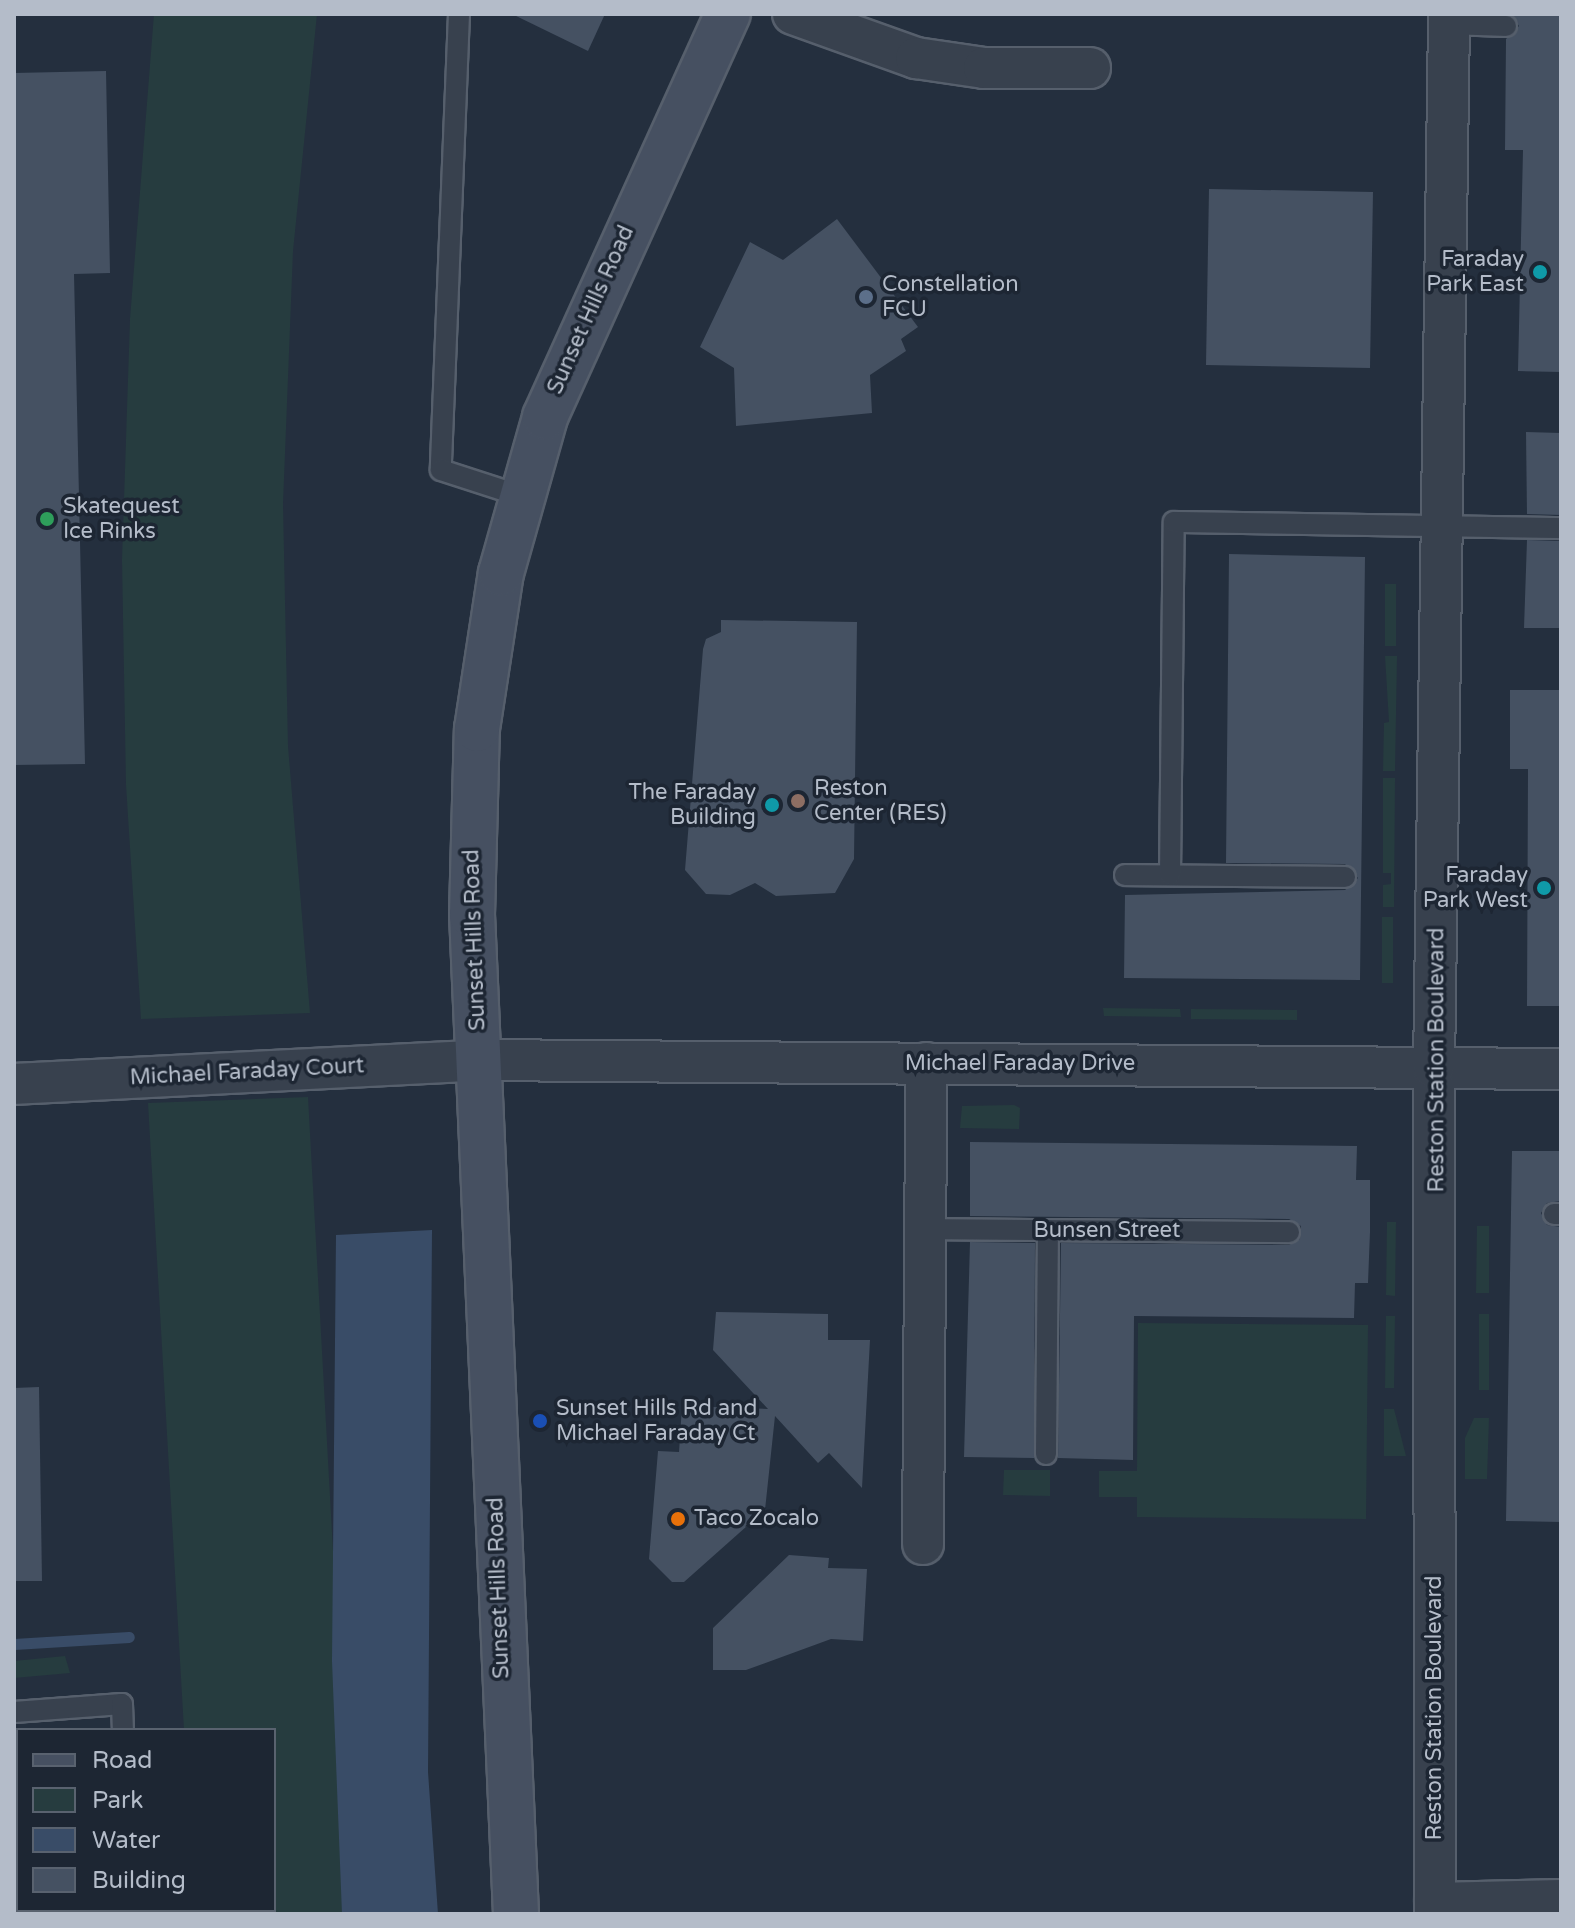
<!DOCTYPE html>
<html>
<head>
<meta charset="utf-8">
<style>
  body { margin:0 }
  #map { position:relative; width:1575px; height:1928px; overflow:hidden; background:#242f3e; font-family:"Varela Round",sans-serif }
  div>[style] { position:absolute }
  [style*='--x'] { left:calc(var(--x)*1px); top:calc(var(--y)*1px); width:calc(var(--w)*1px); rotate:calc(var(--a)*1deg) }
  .green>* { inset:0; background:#263c3f }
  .water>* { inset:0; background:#394c67 }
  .stream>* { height:11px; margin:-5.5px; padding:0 5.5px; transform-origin:5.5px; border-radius:5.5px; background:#394c67 }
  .building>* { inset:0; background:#455162 }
  .roads { filter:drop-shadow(2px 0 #565f6c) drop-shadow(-2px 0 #565f6c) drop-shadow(0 2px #565f6c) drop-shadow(0 -2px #565f6c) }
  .service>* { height:20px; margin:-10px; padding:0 10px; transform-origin:10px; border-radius:10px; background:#38414e }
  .minor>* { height:40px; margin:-20px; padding:0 20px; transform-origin:20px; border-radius:20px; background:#38414e }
  .secondary>* { height:44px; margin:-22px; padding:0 22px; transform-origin:22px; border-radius:22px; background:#465061 }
  .dots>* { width:22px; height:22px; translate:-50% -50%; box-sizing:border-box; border:4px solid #1d2633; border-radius:50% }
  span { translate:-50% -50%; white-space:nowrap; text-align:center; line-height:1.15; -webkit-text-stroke:7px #1d2633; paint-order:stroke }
  .poi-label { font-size:22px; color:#b4bcc9 }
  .right { translate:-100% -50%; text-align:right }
  .left { translate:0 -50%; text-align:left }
  .street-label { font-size:22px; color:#b4bcc9 }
  .frame { position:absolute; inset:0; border:16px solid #b4bcc9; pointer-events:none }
  .legend { position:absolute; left:16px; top:1728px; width:260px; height:184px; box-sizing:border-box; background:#1d2633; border:2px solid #59626f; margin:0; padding:10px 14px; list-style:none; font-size:24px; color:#b4bcc9 }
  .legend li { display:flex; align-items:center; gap:16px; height:40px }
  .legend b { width:40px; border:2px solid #59626f }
</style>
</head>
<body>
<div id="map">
  <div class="green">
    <i style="clip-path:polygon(154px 14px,317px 14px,293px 251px,283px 504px,288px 746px,310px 1013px,141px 1019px,126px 785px,122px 560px,130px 319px)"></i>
    <i style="clip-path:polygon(1385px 584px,1396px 584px,1396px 646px,1385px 646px)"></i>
    <i style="clip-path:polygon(1385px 656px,1397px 656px,1395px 771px,1383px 771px,1384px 723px,1389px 722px)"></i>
    <i style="clip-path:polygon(1383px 778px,1395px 778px,1394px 907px,1383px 907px,1383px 885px,1391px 884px,1391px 873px,1383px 873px)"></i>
    <i style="clip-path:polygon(1382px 917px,1393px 917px,1393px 983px,1382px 983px)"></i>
    <i style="clip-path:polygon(1103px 1008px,1180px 1009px,1181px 1017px,1104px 1016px)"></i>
    <i style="clip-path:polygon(1191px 1009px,1297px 1010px,1297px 1020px,1191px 1019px)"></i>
    <i style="clip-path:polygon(308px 1097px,353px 1914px,196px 1914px,274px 1910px,274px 1730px,184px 1730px,148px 1103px)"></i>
    <i style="clip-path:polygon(1014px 1105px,1020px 1108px,1019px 1129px,960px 1128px,962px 1106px)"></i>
    <i style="clip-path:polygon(1387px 1222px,1396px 1222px,1395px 1296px,1386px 1295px)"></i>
    <i style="clip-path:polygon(1477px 1226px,1489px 1226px,1489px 1293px,1476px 1293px)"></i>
    <i style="clip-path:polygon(1479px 1314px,1489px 1314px,1489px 1390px,1479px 1390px)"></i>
    <i style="clip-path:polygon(1386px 1316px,1395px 1316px,1394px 1388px,1385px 1388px)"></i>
    <i style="clip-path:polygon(1138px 1323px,1368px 1325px,1366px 1519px,1137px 1517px,1137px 1497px,1099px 1497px,1099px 1471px,1137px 1471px)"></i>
    <i style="clip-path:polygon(1384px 1409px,1394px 1409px,1406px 1456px,1384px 1456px)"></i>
    <i style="clip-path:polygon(1474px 1418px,1489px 1418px,1487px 1479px,1465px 1479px,1465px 1438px)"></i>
    <i style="clip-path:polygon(1004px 1470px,1050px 1470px,1050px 1496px,1003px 1495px)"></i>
    <i style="clip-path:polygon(65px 1656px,70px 1673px,14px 1678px,14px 1661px)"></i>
  </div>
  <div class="water">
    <i style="clip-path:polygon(432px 1230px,428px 1772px,438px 1914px,342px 1914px,332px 1661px,336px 1235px)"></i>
  </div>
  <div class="stream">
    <i style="--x:14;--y:1644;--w:115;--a:-3.5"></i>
  </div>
  <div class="building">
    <i style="clip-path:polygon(512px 14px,605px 14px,588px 51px)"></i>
    <i style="clip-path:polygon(1510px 14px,1561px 14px,1561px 372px,1518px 371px,1523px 150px,1505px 150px,1506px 39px,1519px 26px)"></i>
    <i style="clip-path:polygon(106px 71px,110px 273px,74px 274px,85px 764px,14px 765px,14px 73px)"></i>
    <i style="clip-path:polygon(1209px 189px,1373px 192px,1370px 368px,1206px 365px)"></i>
    <i style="clip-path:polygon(837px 219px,918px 327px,901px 339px,906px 351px,870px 375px,872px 413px,736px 426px,734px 368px,700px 347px,750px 242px,783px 260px)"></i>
    <i style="clip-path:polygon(1526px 432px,1561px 433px,1561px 515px,1527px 514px)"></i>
    <i style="clip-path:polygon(1527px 540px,1561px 541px,1561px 628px,1524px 628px)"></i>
    <i style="clip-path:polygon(1229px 554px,1365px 557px,1360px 980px,1124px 978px,1125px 895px,1345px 890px,1358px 878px,1345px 864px,1226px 863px)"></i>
    <i style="clip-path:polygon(721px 620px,857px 622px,854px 859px,835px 893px,776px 896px,755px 883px,730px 895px,706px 894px,685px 870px,703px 649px,706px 639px,721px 632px)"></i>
    <i style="clip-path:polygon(1510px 690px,1561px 690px,1561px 1006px,1527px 1006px,1528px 769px,1510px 769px)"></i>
    <i style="clip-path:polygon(970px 1142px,1357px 1146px,1356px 1180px,1370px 1180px,1370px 1232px,1368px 1283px,1355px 1283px,1354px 1318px,1134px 1316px,1133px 1460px,1058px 1458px,1061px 1243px,1289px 1245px,1300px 1239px,1301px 1226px,1289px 1219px,970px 1216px)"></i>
    <i style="clip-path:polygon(1512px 1151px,1561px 1151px,1561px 1201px,1547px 1203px,1541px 1213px,1547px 1225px,1561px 1227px,1561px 1522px,1506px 1521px)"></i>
    <i style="clip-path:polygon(970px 1242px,1035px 1243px,1034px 1458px,964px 1457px)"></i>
    <i style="clip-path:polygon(716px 1312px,828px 1314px,828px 1340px,870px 1340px,862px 1488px,829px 1453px,818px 1463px,775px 1416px,765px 1510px,684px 1582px,672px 1582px,649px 1559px,658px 1451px,679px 1452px,682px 1406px,768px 1409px,713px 1350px)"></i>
    <i style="clip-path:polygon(39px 1387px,42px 1581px,14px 1581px,14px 1388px)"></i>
    <i style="clip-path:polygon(789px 1555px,829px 1558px,828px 1568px,867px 1569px,863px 1641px,831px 1639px,746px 1670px,713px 1670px,713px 1628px)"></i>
  </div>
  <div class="roads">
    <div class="service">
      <i style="--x:459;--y:14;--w:456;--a:92.3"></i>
      <i style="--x:441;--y:470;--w:84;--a:18"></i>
      <i style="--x:1449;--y:24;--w:57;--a:2"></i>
      <i style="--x:1125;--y:875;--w:220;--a:0.5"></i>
      <i style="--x:1170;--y:875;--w:353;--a:-89.4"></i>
      <i style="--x:1174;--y:522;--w:387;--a:0.9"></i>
      <i style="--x:1554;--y:1214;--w:7;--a:0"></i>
      <i style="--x:925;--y:1229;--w:364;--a:0.5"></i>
      <i style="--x:1046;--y:1454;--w:224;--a:-89.5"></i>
      <i style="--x:14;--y:1712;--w:108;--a:-4.2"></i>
      <i style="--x:122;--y:1704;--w:26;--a:88"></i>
      <i style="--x:35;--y:1910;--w:4;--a:90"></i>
      <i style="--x:136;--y:1910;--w:4;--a:76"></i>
    </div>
    <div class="minor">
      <i style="--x:793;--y:14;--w:131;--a:19.7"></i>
      <i style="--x:916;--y:58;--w:69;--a:8.4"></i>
      <i style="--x:984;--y:68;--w:106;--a:0"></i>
      <i style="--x:14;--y:1084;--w:467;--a:-2.9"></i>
      <i style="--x:480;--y:1060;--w:1081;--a:0.48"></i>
      <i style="--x:923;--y:1544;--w:481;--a:-89.6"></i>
      <i style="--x:1435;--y:1903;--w:126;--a:-1.4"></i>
      <i style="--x:1435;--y:1914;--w:846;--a:-90.07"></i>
      <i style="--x:1434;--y:1068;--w:1054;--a:-89.18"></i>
    </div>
    <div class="secondary">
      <i style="--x:516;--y:1914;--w:1000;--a:-92.52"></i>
      <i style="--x:472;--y:915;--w:186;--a:-88.5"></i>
      <i style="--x:477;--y:729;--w:158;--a:-81.3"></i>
      <i style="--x:501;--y:573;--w:162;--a:-74.2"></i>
      <i style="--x:545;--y:417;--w:443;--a:-65.6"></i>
    </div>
  </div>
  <div class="dots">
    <i style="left:1540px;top:272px;background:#0f9aa8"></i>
    <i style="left:866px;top:297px;background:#5c6f8a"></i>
    <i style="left:47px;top:519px;background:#2e9e5b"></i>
    <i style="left:798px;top:801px;background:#8d6e63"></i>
    <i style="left:772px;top:805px;background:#0f9aa8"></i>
    <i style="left:1544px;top:888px;background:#0f9aa8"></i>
    <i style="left:540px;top:1421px;background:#1a4fb4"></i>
    <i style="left:678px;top:1519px;background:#e8710a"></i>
  </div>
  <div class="poi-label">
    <span class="right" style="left:1524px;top:272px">Faraday<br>Park East</span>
    <span class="left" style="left:882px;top:297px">Constellation<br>FCU</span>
    <span class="left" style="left:63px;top:519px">Skatequest<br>Ice Rinks</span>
    <span class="left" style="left:814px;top:801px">Reston<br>Center (RES)</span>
    <span class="right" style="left:756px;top:805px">The Faraday<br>Building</span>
    <span class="right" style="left:1528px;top:888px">Faraday<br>Park West</span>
    <span class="left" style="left:556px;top:1421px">Sunset Hills Rd and<br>Michael Faraday Ct</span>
    <span class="left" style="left:694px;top:1519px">Taco Zocalo</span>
  </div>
  <div class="street-label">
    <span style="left:591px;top:310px;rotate:-66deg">Sunset Hills Road</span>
    <span style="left:475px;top:940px;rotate:-92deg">Sunset Hills Road</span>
    <span style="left:1437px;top:1060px;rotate:-90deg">Reston Station Boulevard</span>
    <span style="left:1020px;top:1064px">Michael Faraday Drive</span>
    <span style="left:247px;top:1072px;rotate:-3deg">Michael Faraday Court</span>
    <span style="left:1107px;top:1231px">Bunsen Street</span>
    <span style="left:499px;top:1588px;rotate:-92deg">Sunset Hills Road</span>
    <span style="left:1435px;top:1708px;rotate:-90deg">Reston Station Boulevard</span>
  </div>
  <div class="frame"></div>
  <ul class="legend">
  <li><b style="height:10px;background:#465061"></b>Road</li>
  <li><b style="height:22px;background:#263c3f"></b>Park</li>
  <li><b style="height:22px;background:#394c67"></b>Water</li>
  <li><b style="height:22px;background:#455162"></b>Building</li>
  </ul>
</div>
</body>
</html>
